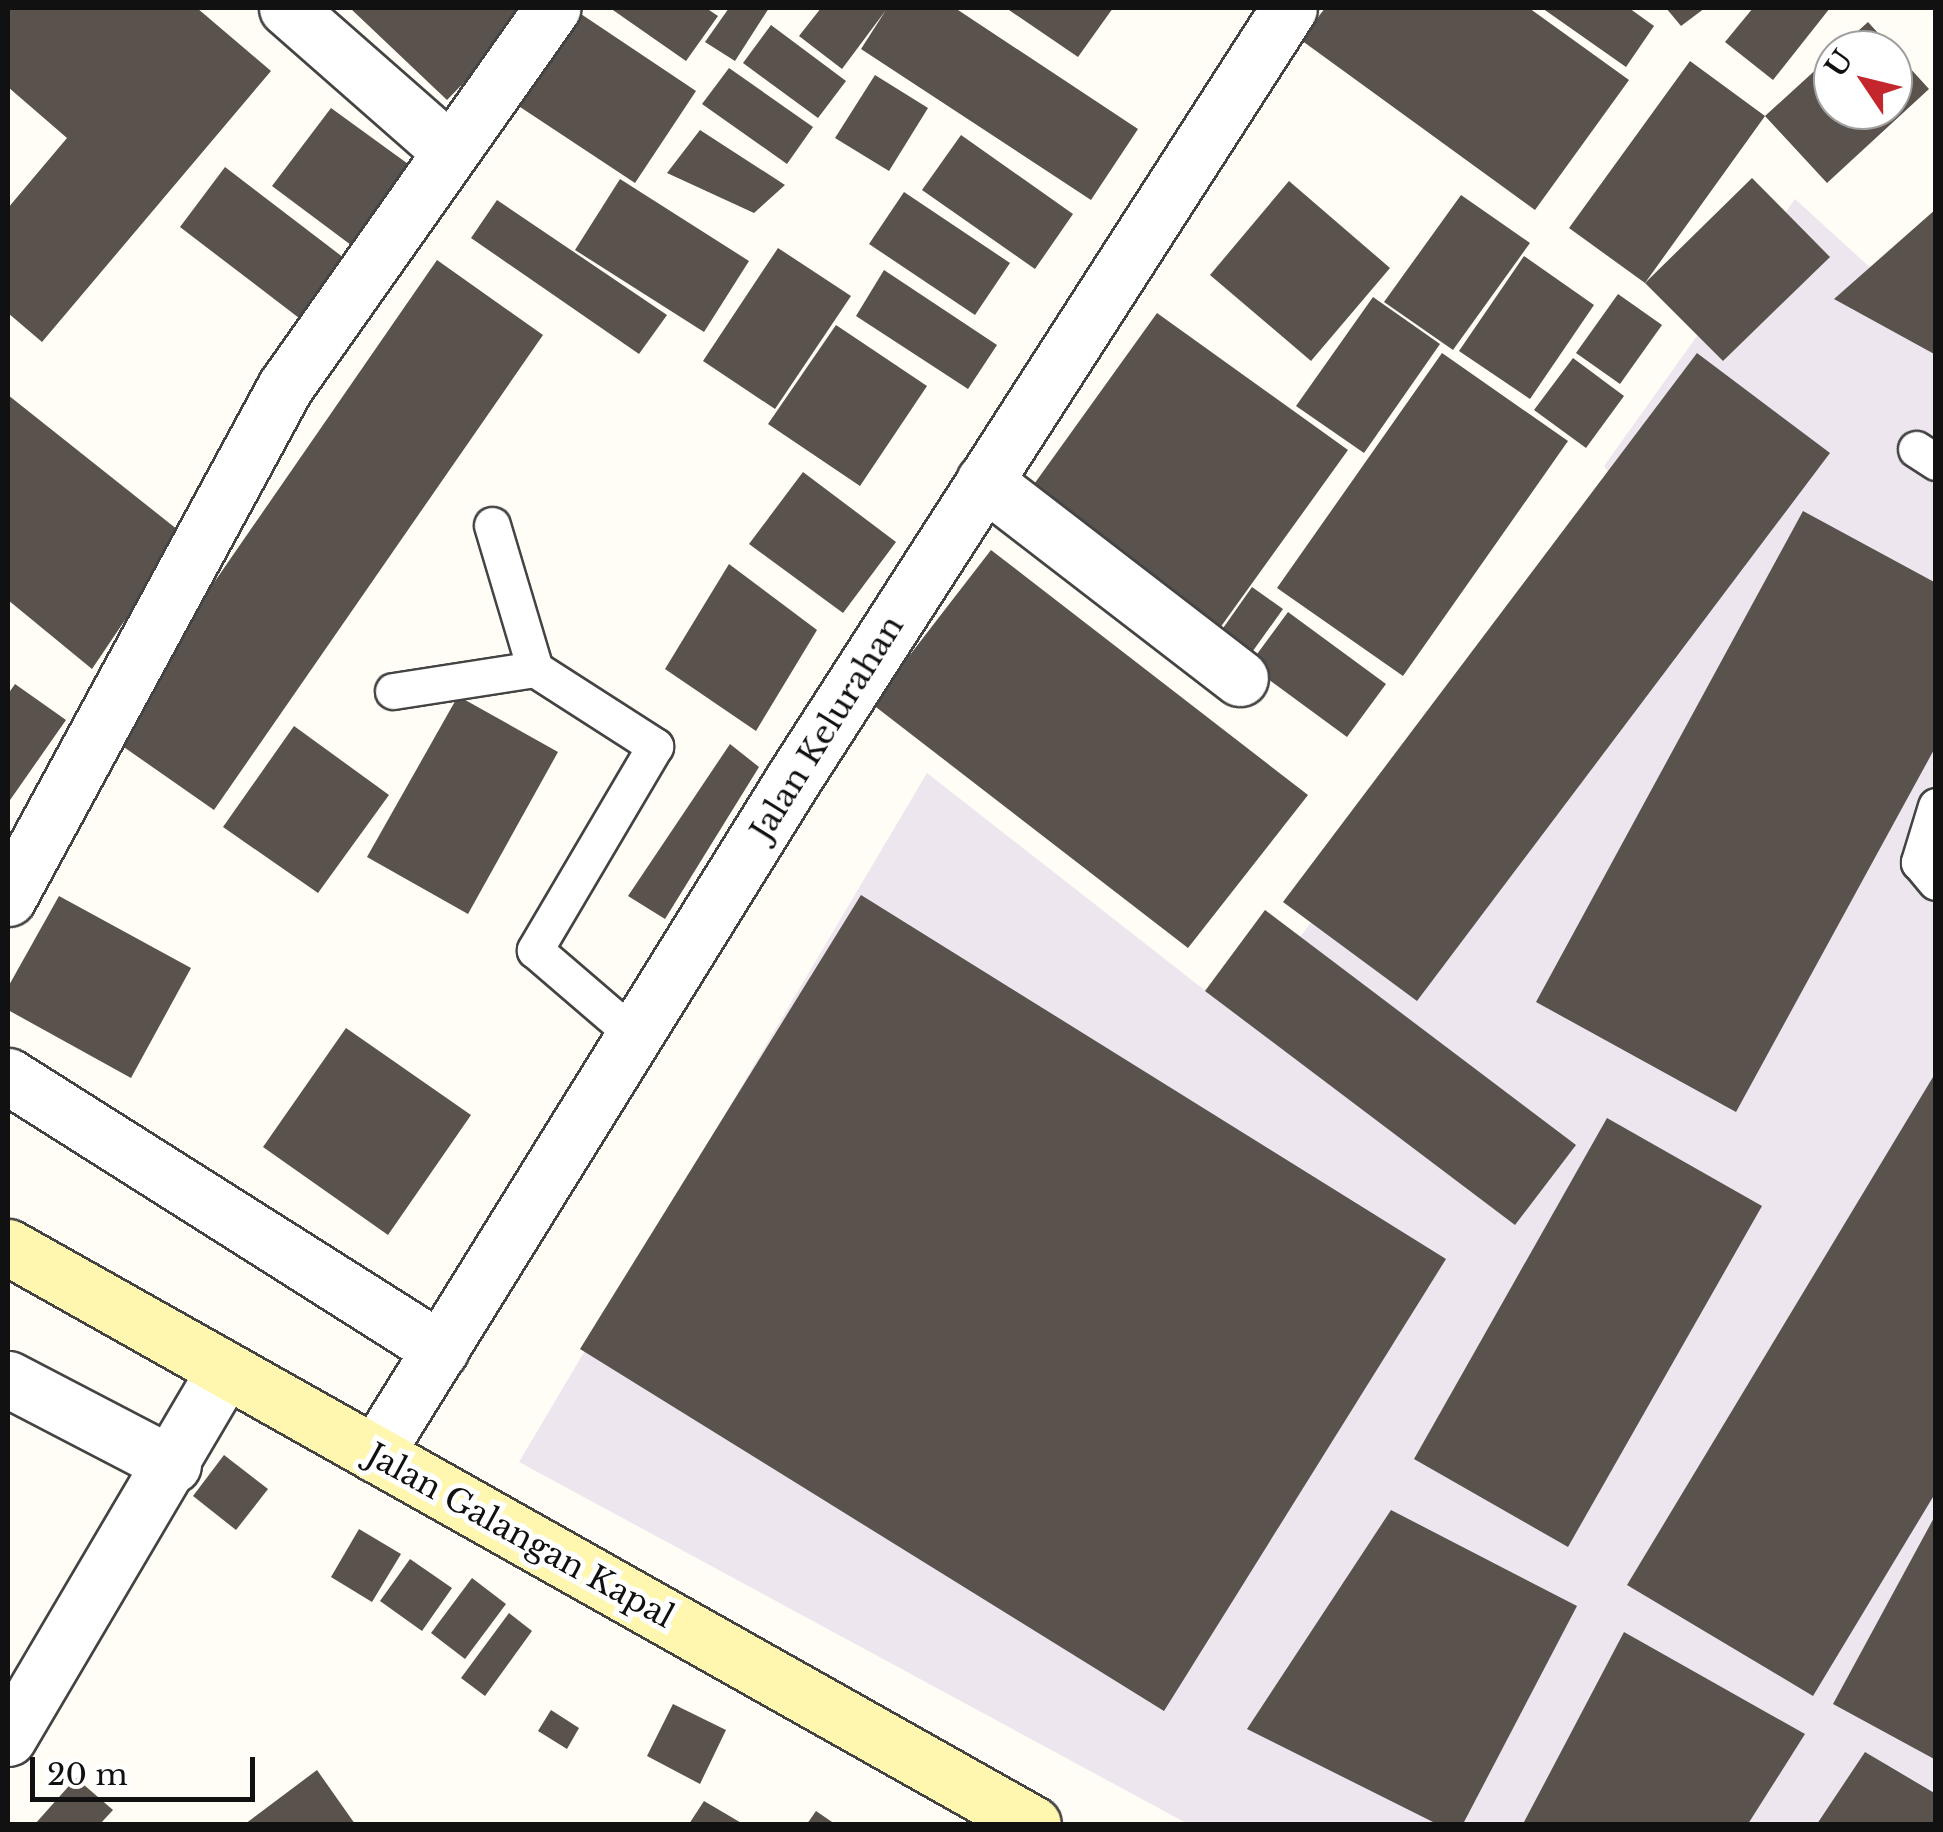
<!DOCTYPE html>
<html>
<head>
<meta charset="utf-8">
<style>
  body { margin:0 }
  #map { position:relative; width:1943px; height:1832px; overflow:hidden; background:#fffdf5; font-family:"Libre Baskerville",serif }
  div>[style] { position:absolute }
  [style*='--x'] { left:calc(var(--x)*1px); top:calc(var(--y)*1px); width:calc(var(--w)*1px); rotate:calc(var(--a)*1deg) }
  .industrial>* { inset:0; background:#eee6ef }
  .building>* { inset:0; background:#5a524d }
  .roads { filter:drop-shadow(2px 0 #444) drop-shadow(-2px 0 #444) drop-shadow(0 2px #444) drop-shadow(0 -2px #444) }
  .lane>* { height:35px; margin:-17.5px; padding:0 17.5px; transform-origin:17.5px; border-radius:17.5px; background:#fff }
  .street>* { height:55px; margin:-27.5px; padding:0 27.5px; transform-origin:27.5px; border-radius:27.5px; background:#fff }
  .secondary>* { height:55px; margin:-27.5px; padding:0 27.5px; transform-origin:27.5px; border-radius:27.5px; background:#fff6b0 }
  span { translate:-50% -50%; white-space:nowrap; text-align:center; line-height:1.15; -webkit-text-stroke:10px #fff; paint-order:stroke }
  .street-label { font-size:32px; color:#111 }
  .frame { position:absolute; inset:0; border:10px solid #111; pointer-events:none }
  .north { position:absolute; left:1813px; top:30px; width:100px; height:100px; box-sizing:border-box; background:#fff; border:2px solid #a0a0a0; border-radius:50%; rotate:305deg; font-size:28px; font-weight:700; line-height:40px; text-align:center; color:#111 }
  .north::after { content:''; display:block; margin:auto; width:35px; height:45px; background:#c4262e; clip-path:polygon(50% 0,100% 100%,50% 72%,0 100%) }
  .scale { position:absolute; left:30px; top:1757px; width:225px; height:45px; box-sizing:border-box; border:5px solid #111; border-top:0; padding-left:12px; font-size:30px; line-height:35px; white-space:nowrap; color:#111; -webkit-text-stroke:8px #fff; paint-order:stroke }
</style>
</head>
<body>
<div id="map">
  <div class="industrial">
    <i style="clip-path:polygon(1795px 199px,1874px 271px,1935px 238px,1935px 1824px,1188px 1824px,519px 1462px,927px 773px,1239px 1017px,1631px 503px,1604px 466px)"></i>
  </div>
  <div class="building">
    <i style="clip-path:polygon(8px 8px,197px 8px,271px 71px,42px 342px,8px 313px,8px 208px,67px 138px,8px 87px)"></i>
    <i style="clip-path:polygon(350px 8px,536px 8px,447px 100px)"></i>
    <i style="clip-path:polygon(572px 8px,696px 91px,635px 183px,511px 101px)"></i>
    <i style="clip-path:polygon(610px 8px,706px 8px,718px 16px,686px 61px)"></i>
    <i style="clip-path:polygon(729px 8px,769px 8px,735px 61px,705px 42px)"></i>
    <i style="clip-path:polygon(821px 8px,955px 8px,1138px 129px,1091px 200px,861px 49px,886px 10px,842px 69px,799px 36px)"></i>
    <i style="clip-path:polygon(1006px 8px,1113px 8px,1078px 57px)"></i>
    <i style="clip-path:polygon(1325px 8px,1529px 8px,1629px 80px,1535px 210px,1301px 40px)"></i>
    <i style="clip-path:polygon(1542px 8px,1629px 8px,1654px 26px,1626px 67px)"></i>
    <i style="clip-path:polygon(1666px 8px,1705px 8px,1681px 26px)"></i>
    <i style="clip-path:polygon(1753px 8px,1830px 8px,1773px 80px,1725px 42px)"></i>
    <i style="clip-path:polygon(1868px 22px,1929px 89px,1827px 183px,1765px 116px,1645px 283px,1569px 228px,1690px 61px,1765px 116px,1833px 54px,1833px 110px,1893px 110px,1893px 50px,1837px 50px)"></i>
    <i style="clip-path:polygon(771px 25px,846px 81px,818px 118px,743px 63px)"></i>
    <i style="clip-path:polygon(729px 68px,813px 127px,787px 164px,702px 104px)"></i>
    <i style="clip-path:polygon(875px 75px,928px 108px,889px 171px,835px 138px)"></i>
    <i style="clip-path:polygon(331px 108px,415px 169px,355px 248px,272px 186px)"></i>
    <i style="clip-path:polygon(700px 130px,785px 185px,754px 213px,667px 173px)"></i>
    <i style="clip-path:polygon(961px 135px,1073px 214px,1035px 269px,922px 190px)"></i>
    <i style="clip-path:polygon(225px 167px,344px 258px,299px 318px,180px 227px)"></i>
    <i style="clip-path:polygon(1752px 178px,1830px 257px,1723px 361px,1645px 283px)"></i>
    <i style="clip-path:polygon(620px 179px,749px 261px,704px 332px,575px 250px)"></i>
    <i style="clip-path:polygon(1289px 181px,1390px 268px,1311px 361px,1210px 275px)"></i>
    <i style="clip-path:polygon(904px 192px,1010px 263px,975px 315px,869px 244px)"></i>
    <i style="clip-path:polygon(1461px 195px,1530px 243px,1453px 350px,1384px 302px)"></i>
    <i style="clip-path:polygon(497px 200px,667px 315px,639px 354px,471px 238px)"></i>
    <i style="clip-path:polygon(1936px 209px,1936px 355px,1834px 299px)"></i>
    <i style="clip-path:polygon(778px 248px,851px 296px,775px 409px,703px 361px)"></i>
    <i style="clip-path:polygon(1524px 256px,1594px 305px,1530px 399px,1459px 351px)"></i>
    <i style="clip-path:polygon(437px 260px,543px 335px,214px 810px,108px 736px)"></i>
    <i style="clip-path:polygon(884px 270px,997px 345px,968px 389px,856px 316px)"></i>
    <i style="clip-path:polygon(1618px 294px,1662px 325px,1620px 384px,1576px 353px)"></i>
    <i style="clip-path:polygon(1373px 297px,1440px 344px,1364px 453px,1296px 406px)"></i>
    <i style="clip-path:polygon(1157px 313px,1348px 450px,1217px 632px,1027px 494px)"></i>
    <i style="clip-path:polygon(836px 325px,927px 386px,860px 486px,768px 424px)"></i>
    <i style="clip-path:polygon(1442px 353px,1568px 441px,1403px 676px,1277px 588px)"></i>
    <i style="clip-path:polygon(1697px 353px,1830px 453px,1417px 1001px,1283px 902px)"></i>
    <i style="clip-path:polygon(1573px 358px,1624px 396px,1586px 448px,1534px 410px)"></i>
    <i style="clip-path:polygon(8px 395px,183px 534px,92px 669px,8px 600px)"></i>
    <i style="clip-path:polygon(803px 472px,896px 542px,843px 613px,749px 544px)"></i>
    <i style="clip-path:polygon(1803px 511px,1936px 583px,1936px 746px,1736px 1112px,1536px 1002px)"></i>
    <i style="clip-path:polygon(991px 550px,1308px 795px,1188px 948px,872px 704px)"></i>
    <i style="clip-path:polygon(729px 564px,817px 630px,756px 731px,665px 669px)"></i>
    <i style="clip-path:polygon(1252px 587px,1283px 609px,1245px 662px,1214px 641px)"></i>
    <i style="clip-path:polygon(1288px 612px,1386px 684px,1347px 737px,1249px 665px)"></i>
    <i style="clip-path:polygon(15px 684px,66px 720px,8px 803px,8px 694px)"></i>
    <i style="clip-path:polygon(458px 696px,558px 752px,468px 914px,367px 857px)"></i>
    <i style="clip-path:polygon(294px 726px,389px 795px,318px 893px,223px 827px)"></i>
    <i style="clip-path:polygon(730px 744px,759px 767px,665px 919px,628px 896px)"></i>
    <i style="clip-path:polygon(861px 895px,1446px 1259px,1164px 1711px,580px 1349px)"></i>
    <i style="clip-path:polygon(59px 896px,191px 968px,131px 1078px,8px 1010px,8px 987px)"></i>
    <i style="clip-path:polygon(1265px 910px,1576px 1145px,1515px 1225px,1205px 991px)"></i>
    <i style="clip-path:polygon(346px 1028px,471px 1115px,388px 1235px,263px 1147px)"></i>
    <i style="clip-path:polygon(1936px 1072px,1936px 1492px,1813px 1696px,1627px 1585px)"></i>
    <i style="clip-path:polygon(1607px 1118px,1762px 1206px,1568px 1547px,1414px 1459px)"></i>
    <i style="clip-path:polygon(224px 1455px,268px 1489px,236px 1530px,193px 1496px)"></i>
    <i style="clip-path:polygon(1391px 1510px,1577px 1606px,1463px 1824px,1437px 1824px,1247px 1729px)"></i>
    <i style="clip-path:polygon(1936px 1514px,1936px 1760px,1833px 1704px)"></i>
    <i style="clip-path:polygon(359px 1529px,401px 1554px,372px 1602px,331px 1577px)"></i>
    <i style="clip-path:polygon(410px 1559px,452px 1588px,422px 1631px,380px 1601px)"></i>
    <i style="clip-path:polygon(472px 1578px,506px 1604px,465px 1659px,431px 1633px)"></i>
    <i style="clip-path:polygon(509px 1613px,532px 1631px,485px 1696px,461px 1678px)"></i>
    <i style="clip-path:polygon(1624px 1632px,1805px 1734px,1748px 1824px,1523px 1824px)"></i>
    <i style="clip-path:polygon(673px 1704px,726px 1730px,700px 1784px,647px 1756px)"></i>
    <i style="clip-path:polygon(551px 1710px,579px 1728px,567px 1749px,538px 1731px)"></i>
    <i style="clip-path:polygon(1865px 1752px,1936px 1794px,1936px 1824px,1817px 1824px)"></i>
    <i style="clip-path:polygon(317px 1770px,355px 1824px,245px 1824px)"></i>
    <i style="clip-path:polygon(76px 1778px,113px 1810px,100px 1824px,35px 1824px)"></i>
    <i style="clip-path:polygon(704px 1801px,743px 1824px,689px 1824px)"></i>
    <i style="clip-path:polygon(816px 1811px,835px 1824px,807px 1824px)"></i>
  </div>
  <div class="roads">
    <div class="lane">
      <i style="--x:1916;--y:449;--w:24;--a:33"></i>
      <i style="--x:492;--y:525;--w:150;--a:73.4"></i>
      <i style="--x:535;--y:669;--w:143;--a:32.7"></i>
      <i style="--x:655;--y:746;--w:237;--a:120.5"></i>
      <i style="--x:535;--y:950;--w:132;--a:40.7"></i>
      <i style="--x:393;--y:691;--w:144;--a:-8.8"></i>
      <i style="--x:1936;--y:806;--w:59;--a:106.9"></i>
      <i style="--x:1919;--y:862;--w:26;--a:50"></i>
    </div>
    <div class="street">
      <i style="--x:287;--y:8;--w:217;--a:41.3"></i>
      <i style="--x:984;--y:481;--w:323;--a:37.6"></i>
      <i style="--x:8;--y:898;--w:581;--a:-61.54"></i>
      <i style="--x:285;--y:387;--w:464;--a:-54.8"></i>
      <i style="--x:8;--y:1076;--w:512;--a:32.33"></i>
      <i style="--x:8;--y:1379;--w:186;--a:27.5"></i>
      <i style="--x:375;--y:1454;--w:795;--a:-58.21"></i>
      <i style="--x:794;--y:778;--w:915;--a:-57.26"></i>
      <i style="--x:8;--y:1738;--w:426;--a:-59.5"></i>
    </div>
    <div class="secondary">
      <i style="--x:8;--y:1247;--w:1176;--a:29.38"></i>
    </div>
  </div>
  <div class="street-label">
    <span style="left:827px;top:728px;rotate:-58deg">Jalan Kelurahan</span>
    <span style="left:520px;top:1536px;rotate:29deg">Jalan Galangan Kapal</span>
  </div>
  <div class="frame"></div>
  <div class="north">U</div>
  <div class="scale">20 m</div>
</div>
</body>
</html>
